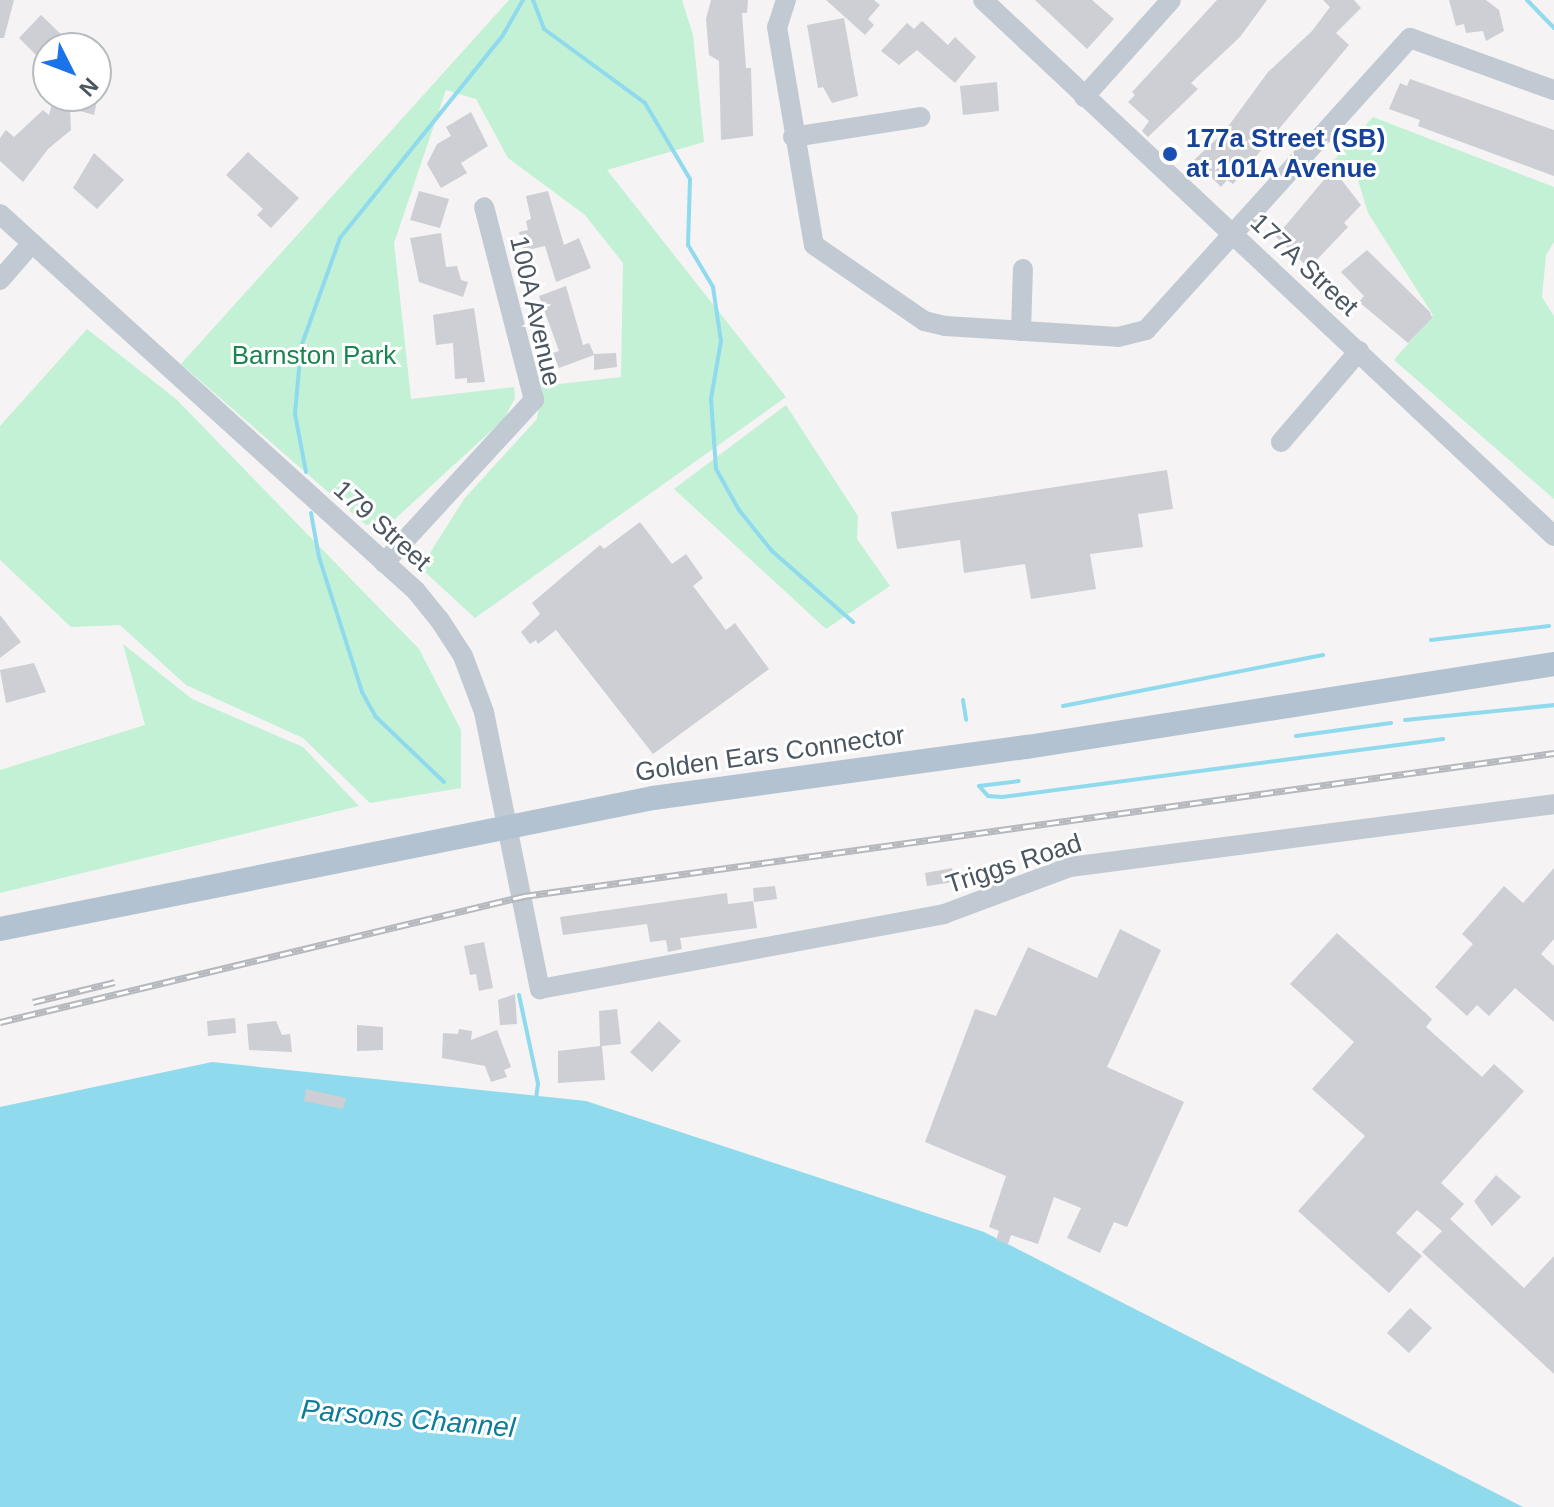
<!DOCTYPE html>
<html>
<head>
<meta charset="utf-8">
<style>
  body { margin:0 }
  #map { position:relative; width:1554px; height:1507px; overflow:hidden; background:#f5f3f3; font-family:Arial,sans-serif }
  div>[style] { position:absolute }
  [style*='--x'] { left:calc(var(--x)*1px); top:calc(var(--y)*1px); width:calc(var(--w)*1px); rotate:calc(var(--a)*1deg) }
  .green>* { inset:0; background:#c3f1d5 }
  .water>* { inset:0; background:#90daee }
  .stream>* { height:4px; margin:-2px; padding:0 2px; transform-origin:2px; border-radius:2px; background:#90daee }
  .building>* { inset:0; background:#cdcfd5 }
  .minor>* { height:20px; margin:-10px; padding:0 10px; transform-origin:10px; border-radius:10px; background:#c1cad2 }
  .major>* { height:24px; margin:-12px; padding:0 12px; transform-origin:12px; border-radius:12px; background:#b3c2d1 }
  .rail>* { height:7px; margin-top:-3.5px; transform-origin:0; background:repeating-linear-gradient(90deg,#fff 0 12px,#b5b8bd 0 24px); box-sizing:border-box; border-block:2px solid #b5b8bd }
  .dots>* { width:22px; height:22px; translate:-50% -50%; box-sizing:border-box; border:4px solid #fff; border-radius:50% }
  span { translate:-50% -50%; white-space:nowrap; text-align:center; line-height:1.15; -webkit-text-stroke:6px #fff; paint-order:stroke }
  .transit-label { font-size:26px; color:#164399; font-weight:700 }
  .left { translate:0 -50%; text-align:left }
  .street-label { font-size:26px; color:#4a5661 }
  .park-label { font-size:26px; color:#17864f }
  .water-label { font-size:28px; color:#0c7c9b; font-style:italic }
  .north { position:absolute; left:32px; top:32px; width:80px; height:80px; box-sizing:border-box; background:#fff; border:2px solid #b7bbc0; border-radius:50%; rotate:132deg; font-size:22px; font-weight:700; line-height:32px; text-align:center; color:#4a5661 }
  .north::after { content:''; display:block; margin:auto; width:28px; height:36px; background:#1a73e8; clip-path:polygon(50% 0,100% 100%,50% 72%,0 100%) }
</style>
</head>
<body>
<div id="map">
  <div class="green">
    <i style="clip-path:polygon(509px 0,682px 0,693px 35px,704px 142px,607px 170px,786px 397px,475px 618px,425px 572px,425px 561px,464px 499px,537px 419px,542px 386px,621px 377px,623px 263px,585px 215px,508px 158px,476px 99px,446px 90px,394px 243px,411px 399px,514px 387px,515px 398px,504px 419px,395px 519px,366px 525px,181px 364px)"></i>
    <i style="clip-path:polygon(1373px 117px,1554px 187px,1554px 242px,1546px 255px,1542px 297px,1554px 316px,1554px 499px,1394px 360px,1433px 315px,1368px 213px,1358px 180px,1332px 162px)"></i>
    <i style="clip-path:polygon(87px 329px,176px 399px,419px 649px,461px 730px,461px 788px,370px 803px,303px 738px,186px 685px,120px 625px,71px 627px,0 560px,0 426px)"></i>
    <i style="clip-path:polygon(786px 405px,858px 516px,857px 539px,890px 586px,826px 629px,674px 489px)"></i>
    <i style="clip-path:polygon(123px 644px,192px 699px,303px 747px,359px 806px,0 893px,0 770px,145px 725px)"></i>
  </div>
  <div class="water">
    <i style="clip-path:polygon(212px 1062px,586px 1101px,984px 1232px,1523px 1507px,0 1507px,0 1107px)"></i>
  </div>
  <div class="stream">
    <i style="--x:533;--y:0;--w:31;--a:69"></i>
    <i style="--x:544;--y:29;--w:125;--a:36.2"></i>
    <i style="--x:645;--y:103;--w:88;--a:59.4"></i>
    <i style="--x:690;--y:179;--w:66;--a:91.7"></i>
    <i style="--x:688;--y:245;--w:49;--a:59.2"></i>
    <i style="--x:713;--y:287;--w:55;--a:81.6"></i>
    <i style="--x:721;--y:341;--w:59;--a:99.8"></i>
    <i style="--x:711;--y:399;--w:70;--a:85.9"></i>
    <i style="--x:716;--y:469;--w:47;--a:60.7"></i>
    <i style="--x:739;--y:510;--w:53;--a:51.2"></i>
    <i style="--x:772;--y:551;--w:108;--a:41.2"></i>
    <i style="--x:1527;--y:0;--w:39;--a:46"></i>
    <i style="--x:306;--y:472;--w:59;--a:-100.7"></i>
    <i style="--x:295;--y:414;--w:67;--a:-84.9"></i>
    <i style="--x:301;--y:347;--w:116;--a:-70.3"></i>
    <i style="--x:340;--y:238;--w:260;--a:-51.2"></i>
    <i style="--x:503;--y:35;--w:40;--a:-60.3"></i>
    <i style="--x:311;--y:513;--w:45;--a:79.7"></i>
    <i style="--x:319;--y:557;--w:142;--a:72.3"></i>
    <i style="--x:362;--y:692;--w:29;--a:61"></i>
    <i style="--x:376;--y:717;--w:94;--a:43.7"></i>
    <i style="--x:1431;--y:640;--w:119;--a:-6.8"></i>
    <i style="--x:963;--y:700;--w:20;--a:81"></i>
    <i style="--x:1063;--y:706;--w:265;--a:-11.1"></i>
    <i style="--x:1405;--y:720;--w:150;--a:-5.7"></i>
    <i style="--x:1296;--y:736;--w:96;--a:-7.8"></i>
    <i style="--x:979;--y:786;--w:13;--a:48"></i>
    <i style="--x:988;--y:796;--w:14;--a:4"></i>
    <i style="--x:1002;--y:797;--w:445;--a:-7.5"></i>
    <i style="--x:979;--y:786;--w:40;--a:-7.1"></i>
    <i style="--x:519;--y:995;--w:91;--a:77.9"></i>
    <i style="--x:538;--y:1084;--w:15;--a:98"></i>
  </div>
  <div class="building">
    <i style="clip-path:polygon(0 0,14px 0,4px 38px,0 38px)"></i>
    <i style="clip-path:polygon(711px 0,748px 0,747px 13px,742px 13px,746px 68px,751px 68px,753px 136px,721px 140px,719px 61px,709px 55px,706px 19px)"></i>
    <i style="clip-path:polygon(826px 0,874px 0,880px 5px,868px 19px,874px 25px,865px 35px)"></i>
    <i style="clip-path:polygon(1035px 0,1092px 0,1114px 19px,1087px 49px)"></i>
    <i style="clip-path:polygon(1217px 0,1267px 0,1240px 37px,1191px 83px,1198px 89px,1148px 137px,1142px 131px,1149px 121px,1128px 102px,1135px 95px,1132px 92px)"></i>
    <i style="clip-path:polygon(1323px 0,1354px 0,1361px 8px,1336px 33px,1349px 45px,1233px 184px,1227px 180px,1221px 187px,1194px 160px,1224px 132px,1268px 72px,1312px 31px,1330px 7px)"></i>
    <i style="clip-path:polygon(1449px 0,1486px 0,1499px 10px,1504px 31px,1486px 41px,1483px 31px,1466px 33px,1464px 24px,1456px 26px)"></i>
    <i style="clip-path:polygon(41px 15px,67px 40px,59px 48px,48px 48px,48px 67px,19px 38px)"></i>
    <i style="clip-path:polygon(844px 18px,858px 96px,832px 103px,823px 87px,818px 88px,807px 25px)"></i>
    <i style="clip-path:polygon(922px 21px,948px 45px,955px 37px,976px 57px,955px 83px,917px 50px,899px 65px,881px 51px,907px 23px,914px 29px)"></i>
    <i style="clip-path:polygon(1410px 79px,1554px 130px,1554px 176px,1418px 126px,1420px 120px,1389px 109px,1400px 83px,1407px 86px)"></i>
    <i style="clip-path:polygon(997px 82px,999px 111px,963px 115px,960px 86px)"></i>
    <i style="clip-path:polygon(40px 96px,98px 96px,94px 115px,70px 108px,71px 130px,48px 149px,23px 182px,0 161px,0 138px,6px 130px,14px 137px,43px 110px,49px 115px,52px 103px)"></i>
    <i style="clip-path:polygon(471px 112px,488px 146px,461px 163px,467px 173px,441px 188px,427px 164px,437px 144px,451px 136px,446px 127px)"></i>
    <i style="clip-path:polygon(248px 152px,299px 198px,271px 228px,257px 215px,263px 209px,226px 175px)"></i>
    <i style="clip-path:polygon(94px 153px,124px 180px,97px 209px,73px 188px)"></i>
    <i style="clip-path:polygon(1333px 169px,1361px 205px,1344px 223px,1348px 227px,1309px 268px,1276px 237px)"></i>
    <i style="clip-path:polygon(419px 191px,449px 199px,440px 228px,410px 220px)"></i>
    <i style="clip-path:polygon(548px 191px,564px 245px,579px 238px,591px 268px,556px 282px,545px 246px,523px 251px,519px 232px,528px 230px,526px 221px,531px 219px,526px 196px)"></i>
    <i style="clip-path:polygon(441px 233px,446px 267px,457px 266px,461px 280px,468px 282px,463px 297px,419px 282px,410px 238px)"></i>
    <i style="clip-path:polygon(1367px 250px,1430px 312px,1432px 318px,1408px 343px,1359px 302px,1364px 296px,1341px 272px)"></i>
    <i style="clip-path:polygon(566px 286px,583px 345px,589px 343px,594px 354px,616px 353px,617px 367px,594px 370px,594px 355px,559px 368px,553px 353px,559px 351px,539px 296px)"></i>
    <i style="clip-path:polygon(474px 308px,485px 382px,467px 383px,467px 378px,455px 379px,453px 343px,436px 345px,433px 315px)"></i>
    <i style="clip-path:polygon(1167px 470px,1173px 509px,1138px 514px,1143px 547px,1090px 554px,1096px 589px,1031px 599px,1025px 564px,964px 573px,960px 540px,897px 549px,891px 512px)"></i>
    <i style="clip-path:polygon(640px 522px,672px 564px,686px 554px,703px 578px,693px 586px,726px 630px,735px 623px,769px 669px,653px 754px,556px 630px,538px 644px,536px 640px,530px 644px,521px 632px,540px 614px,532px 603px,600px 545px,604px 549px)"></i>
    <i style="clip-path:polygon(0 615px,21px 642px,0 658px)"></i>
    <i style="clip-path:polygon(34px 663px,46px 692px,6px 703px,0 670px)"></i>
    <i style="clip-path:polygon(952px 868px,954px 882px,927px 886px,925px 873px)"></i>
    <i style="clip-path:polygon(1554px 868px,1554px 939px,1541px 954px,1554px 966px,1554px 1022px,1515px 988px,1489px 1016px,1477px 1005px,1467px 1016px,1435px 987px,1473px 944px,1462px 934px,1504px 886px,1523px 903px)"></i>
    <i style="clip-path:polygon(775px 886px,777px 899px,754px 902px,753px 888px)"></i>
    <i style="clip-path:polygon(727px 893px,728px 904px,753px 901px,757px 928px,680px 938px,682px 949px,668px 952px,666px 940px,650px 942px,647px 924px,563px 935px,560px 917px)"></i>
    <i style="clip-path:polygon(1120px 929px,1161px 950px,1107px 1067px,1184px 1102px,1127px 1227px,1114px 1222px,1100px 1253px,1067px 1238px,1081px 1208px,1054px 1197px,1038px 1244px,1011px 1235px,1008px 1244px,996px 1240px,999px 1231px,989px 1227px,1006px 1176px,925px 1142px,975px 1009px,996px 1016px,1028px 947px,1097px 978px)"></i>
    <i style="clip-path:polygon(1337px 933px,1432px 1019px,1426px 1027px,1482px 1077px,1494px 1064px,1524px 1091px,1441px 1183px,1464px 1204px,1450px 1219px,1524px 1288px,1554px 1256px,1554px 1374px,1422px 1252px,1442px 1231px,1417px 1210px,1396px 1233px,1422px 1256px,1389px 1293px,1298px 1211px,1365px 1136px,1312px 1089px,1354px 1042px,1290px 984px)"></i>
    <i style="clip-path:polygon(484px 942px,493px 988px,479px 991px,476px 974px,470px 975px,464px 946px)"></i>
    <i style="clip-path:polygon(515px 994px,517px 1024px,500px 1025px,498px 1000px)"></i>
    <i style="clip-path:polygon(617px 1009px,621px 1044px,602px 1046px,605px 1080px,558px 1083px,558px 1051px,600px 1046px,599px 1011px)"></i>
    <i style="clip-path:polygon(235px 1018px,236px 1033px,208px 1036px,207px 1021px)"></i>
    <i style="clip-path:polygon(276px 1021px,282px 1035px,290px 1034px,292px 1052px,249px 1050px,247px 1024px)"></i>
    <i style="clip-path:polygon(659px 1021px,681px 1041px,652px 1072px,630px 1052px)"></i>
    <i style="clip-path:polygon(357px 1025px,383px 1027px,383px 1050px,357px 1051px)"></i>
    <i style="clip-path:polygon(459px 1029px,472px 1031px,471px 1040px,497px 1030px,511px 1067px,504px 1070px,507px 1077px,491px 1082px,485px 1066px,442px 1058px,443px 1033px,458px 1034px)"></i>
    <i style="clip-path:polygon(306px 1089px,346px 1098px,343px 1109px,304px 1101px)"></i>
    <i style="clip-path:polygon(1496px 1175px,1521px 1197px,1492px 1226px,1474px 1201px)"></i>
    <i style="clip-path:polygon(1410px 1308px,1432px 1328px,1409px 1353px,1387px 1333px)"></i>
  </div>
  <div class="minor">
    <i style="--x:786;--y:0;--w:28;--a:108"></i>
    <i style="--x:777;--y:27;--w:221;--a:80.4"></i>
    <i style="--x:814;--y:245;--w:134;--a:34.6"></i>
    <i style="--x:924;--y:321;--w:22;--a:13"></i>
    <i style="--x:945;--y:326;--w:173;--a:3.6"></i>
    <i style="--x:1118;--y:337;--w:29;--a:-14"></i>
    <i style="--x:1146;--y:330;--w:394;--a:-47.9"></i>
    <i style="--x:1410;--y:38;--w:153;--a:19.9"></i>
    <i style="--x:983;--y:0;--w:783;--a:43.19"></i>
    <i style="--x:1084;--y:97;--w:130;--a:-48.1"></i>
    <i style="--x:793;--y:137;--w:129;--a:-8.9"></i>
    <i style="--x:0;--y:214;--w:561;--a:42.18"></i>
    <i style="--x:416;--y:591;--w:36;--a:51"></i>
    <i style="--x:439;--y:619;--w:44;--a:57"></i>
    <i style="--x:463;--y:656;--w:60;--a:69.4"></i>
    <i style="--x:484;--y:712;--w:283;--a:78.6"></i>
    <i style="--x:540;--y:989;--w:411;--a:-10.5"></i>
    <i style="--x:944;--y:914;--w:134;--a:-20.5"></i>
    <i style="--x:1070;--y:867;--w:488;--a:-7.4"></i>
    <i style="--x:0;--y:280;--w:49;--a:-49.1"></i>
    <i style="--x:1021;--y:331;--w:62;--a:-88.2"></i>
    <i style="--x:1281;--y:442;--w:120;--a:-49.4"></i>
    <i style="--x:384;--y:563;--w:222;--a:-47.4"></i>
    <i style="--x:534;--y:400;--w:199;--a:-104.5"></i>
  </div>
  <div class="major">
    <i style="--x:0;--y:929;--w:666;--a:-11.34"></i>
    <i style="--x:653;--y:798;--w:377;--a:-7.8"></i>
    <i style="--x:1027;--y:747;--w:533;--a:-8.95"></i>
  </div>
  <div class="rail">
    <i style="--x:33;--y:1002;--w:84;--a:-13.7"></i>
    <i style="--x:0;--y:1022;--w:539;--a:-13.52"></i>
    <i style="--x:524;--y:896;--w:1040;--a:-7.9"></i>
  </div>
  <div class="dots">
    <i style="left:1170px;top:154px;background:#1a4fb4"></i>
  </div>
  <div class="transit-label">
    <span class="left" style="left:1186px;top:154px">177a Street (SB)<br>at 101A Avenue</span>
  </div>
  <div class="street-label">
    <span style="left:1304px;top:265px;rotate:43deg">177A Street</span>
    <span style="left:535px;top:311px;rotate:77deg">100A Avenue</span>
    <span style="left:382px;top:526px;rotate:42deg">179 Street</span>
    <span style="left:770px;top:754px;rotate:-8deg">Golden Ears Connector</span>
    <span style="left:1014px;top:864px;rotate:-18deg">Triggs Road</span>
  </div>
  <div class="park-label">
    <span style="left:314px;top:356px">Barnston Park</span>
  </div>
  <div class="water-label">
    <span style="left:408px;top:1419px;rotate:5deg">Parsons Channel</span>
  </div>
  <div class="north">N</div>
</div>
</body>
</html>
